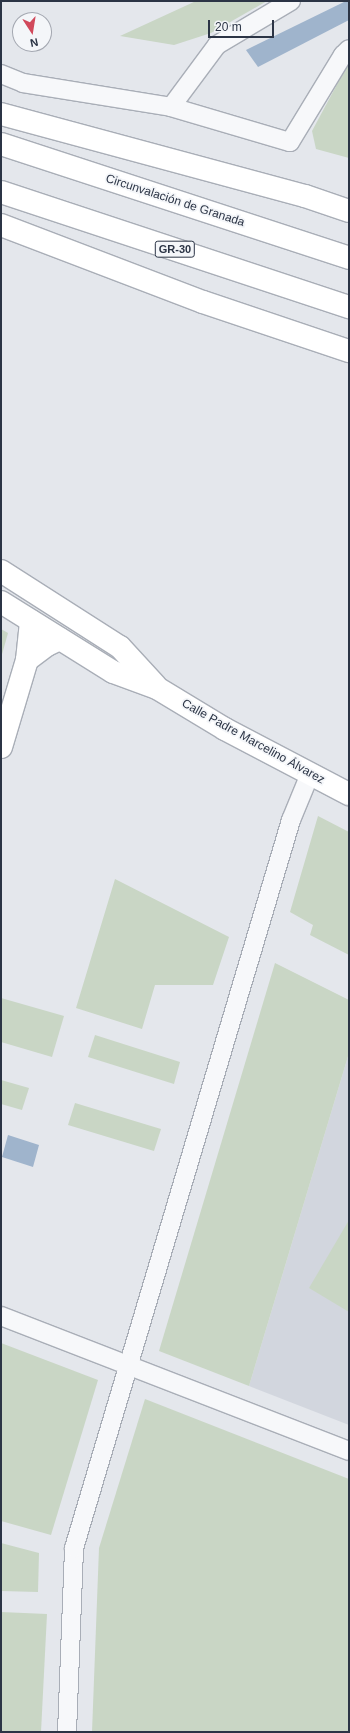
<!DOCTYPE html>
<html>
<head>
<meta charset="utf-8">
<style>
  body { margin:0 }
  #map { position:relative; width:350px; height:1733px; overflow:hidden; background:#e4e7ec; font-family:Arial,sans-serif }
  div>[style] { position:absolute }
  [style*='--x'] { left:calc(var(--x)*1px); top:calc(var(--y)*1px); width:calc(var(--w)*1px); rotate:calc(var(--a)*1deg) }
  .built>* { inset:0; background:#d2d6de }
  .green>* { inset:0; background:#c9d6c5 }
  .water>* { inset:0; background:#9fb4cc }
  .roads { filter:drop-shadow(1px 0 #a9aeb7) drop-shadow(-1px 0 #a9aeb7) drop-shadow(0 1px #a9aeb7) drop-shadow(0 -1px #a9aeb7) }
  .street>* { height:18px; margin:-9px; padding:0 9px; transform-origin:9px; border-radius:9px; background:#f7f8fa }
  .secondary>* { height:22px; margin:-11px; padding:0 11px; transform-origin:11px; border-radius:11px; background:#fff }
  .primary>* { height:22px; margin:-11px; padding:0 11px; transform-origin:11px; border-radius:11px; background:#fff }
  .highway>* { height:22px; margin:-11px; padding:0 11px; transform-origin:11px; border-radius:11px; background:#fff }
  span { translate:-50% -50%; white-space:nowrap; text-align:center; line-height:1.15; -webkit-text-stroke:3.5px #f4f6f9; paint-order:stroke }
  .shield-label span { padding:1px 3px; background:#f4f6f9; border:1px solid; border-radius:3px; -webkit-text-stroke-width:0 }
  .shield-label { font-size:11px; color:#2b3445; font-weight:700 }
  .street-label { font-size:12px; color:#2b3445 }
  .frame { position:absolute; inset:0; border:2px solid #2b3445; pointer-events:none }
  .north { position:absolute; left:12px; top:12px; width:40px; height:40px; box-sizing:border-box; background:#f4f6f9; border:1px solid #a4a8b1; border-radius:50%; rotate:168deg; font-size:11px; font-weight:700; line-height:16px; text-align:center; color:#2b3445 }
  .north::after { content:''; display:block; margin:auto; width:14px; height:18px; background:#d1495b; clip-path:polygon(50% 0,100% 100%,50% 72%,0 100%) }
  .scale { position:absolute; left:208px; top:20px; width:66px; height:18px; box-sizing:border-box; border:2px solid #2b3445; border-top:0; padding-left:5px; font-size:12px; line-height:14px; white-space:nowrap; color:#2b3445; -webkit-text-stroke:3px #f4f6f9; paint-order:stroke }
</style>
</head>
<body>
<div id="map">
  <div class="built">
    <i style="clip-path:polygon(349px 1053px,349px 1425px,249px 1386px)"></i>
  </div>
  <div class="green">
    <i style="clip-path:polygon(196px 1px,267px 1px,211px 33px,174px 45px,120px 36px)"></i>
    <i style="clip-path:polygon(349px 62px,349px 158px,316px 149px,312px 131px)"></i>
    <i style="clip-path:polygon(1px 629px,8px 633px,1px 658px)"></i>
    <i style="clip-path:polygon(318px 816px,349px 832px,349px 955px,310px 935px,313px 925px,290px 912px)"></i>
    <i style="clip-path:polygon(115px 879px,229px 937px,213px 985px,155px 985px,142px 1029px,76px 1008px)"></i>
    <i style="clip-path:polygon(275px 963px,349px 1000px,349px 1053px,249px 1386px,159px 1351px)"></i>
    <i style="clip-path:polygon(1px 998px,64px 1016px,52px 1057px,1px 1042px)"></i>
    <i style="clip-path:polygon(95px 1035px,180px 1062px,174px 1084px,88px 1057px)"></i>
    <i style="clip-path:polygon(1px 1080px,29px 1088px,22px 1110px,1px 1104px)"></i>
    <i style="clip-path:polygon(75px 1103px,161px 1129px,154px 1151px,68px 1125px)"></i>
    <i style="clip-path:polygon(349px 1220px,349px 1312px,309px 1288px)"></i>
    <i style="clip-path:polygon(1px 1343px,98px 1380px,51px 1535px,1px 1521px)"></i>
    <i style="clip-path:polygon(145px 1399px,349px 1479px,349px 1732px,92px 1732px,99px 1548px)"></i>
    <i style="clip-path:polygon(1px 1543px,39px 1553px,38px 1592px,1px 1591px)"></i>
    <i style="clip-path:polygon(1px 1612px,47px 1614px,41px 1732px,1px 1732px)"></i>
  </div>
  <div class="water">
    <i style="clip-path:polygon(346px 1px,349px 1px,349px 20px,258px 67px,246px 50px)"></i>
    <i style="clip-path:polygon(8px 1135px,39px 1145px,33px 1167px,2px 1157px)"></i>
  </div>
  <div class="roads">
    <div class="street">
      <i style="--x:1;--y:74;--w:24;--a:22"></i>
      <i style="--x:23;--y:83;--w:150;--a:9.2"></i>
      <i style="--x:171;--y:107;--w:124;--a:16.4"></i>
      <i style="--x:290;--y:142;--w:102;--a:-58.7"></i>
      <i style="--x:343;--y:55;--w:8;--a:-45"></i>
      <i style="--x:171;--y:107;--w:77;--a:-53.4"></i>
      <i style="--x:217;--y:45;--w:86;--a:-30.7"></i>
      <i style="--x:1;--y:1316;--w:373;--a:21.2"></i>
      <i style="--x:67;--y:1732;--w:184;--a:-87.8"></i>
      <i style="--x:74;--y:1548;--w:760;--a:-73.4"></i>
      <i style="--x:291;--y:820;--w:50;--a:-67.6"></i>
    </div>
    <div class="secondary">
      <i style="--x:27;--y:660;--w:25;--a:-37"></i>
      <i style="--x:47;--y:645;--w:14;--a:-25"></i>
      <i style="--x:1;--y:747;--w:91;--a:-73.4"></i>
      <i style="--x:27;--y:660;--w:39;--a:-84"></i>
    </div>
    <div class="primary">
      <i style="--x:1;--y:571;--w:141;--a:32.6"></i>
      <i style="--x:120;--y:647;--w:52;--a:47.4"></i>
      <i style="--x:1;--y:602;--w:132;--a:32"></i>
      <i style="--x:113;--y:672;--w:47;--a:20"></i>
      <i style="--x:157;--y:688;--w:79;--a:31.1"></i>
      <i style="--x:225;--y:729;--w:140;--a:27.7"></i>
    </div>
    <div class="highway">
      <i style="--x:1;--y:114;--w:315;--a:15.1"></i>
      <i style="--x:305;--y:196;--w:46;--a:18.8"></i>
      <i style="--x:1;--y:144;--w:366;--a:18.1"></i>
      <i style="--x:1;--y:192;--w:367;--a:18.3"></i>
      <i style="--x:1;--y:225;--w:216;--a:20.9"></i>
      <i style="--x:203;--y:302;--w:154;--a:18.6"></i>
    </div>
  </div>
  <div class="shield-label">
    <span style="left:175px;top:249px">GR-30</span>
  </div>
  <div class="street-label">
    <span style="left:175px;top:201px;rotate:18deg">Circunvalación de Granada</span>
    <span style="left:253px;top:742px;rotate:29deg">Calle Padre Marcelino Álvarez</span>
  </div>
  <div class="frame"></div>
  <div class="north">N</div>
  <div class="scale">20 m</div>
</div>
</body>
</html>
